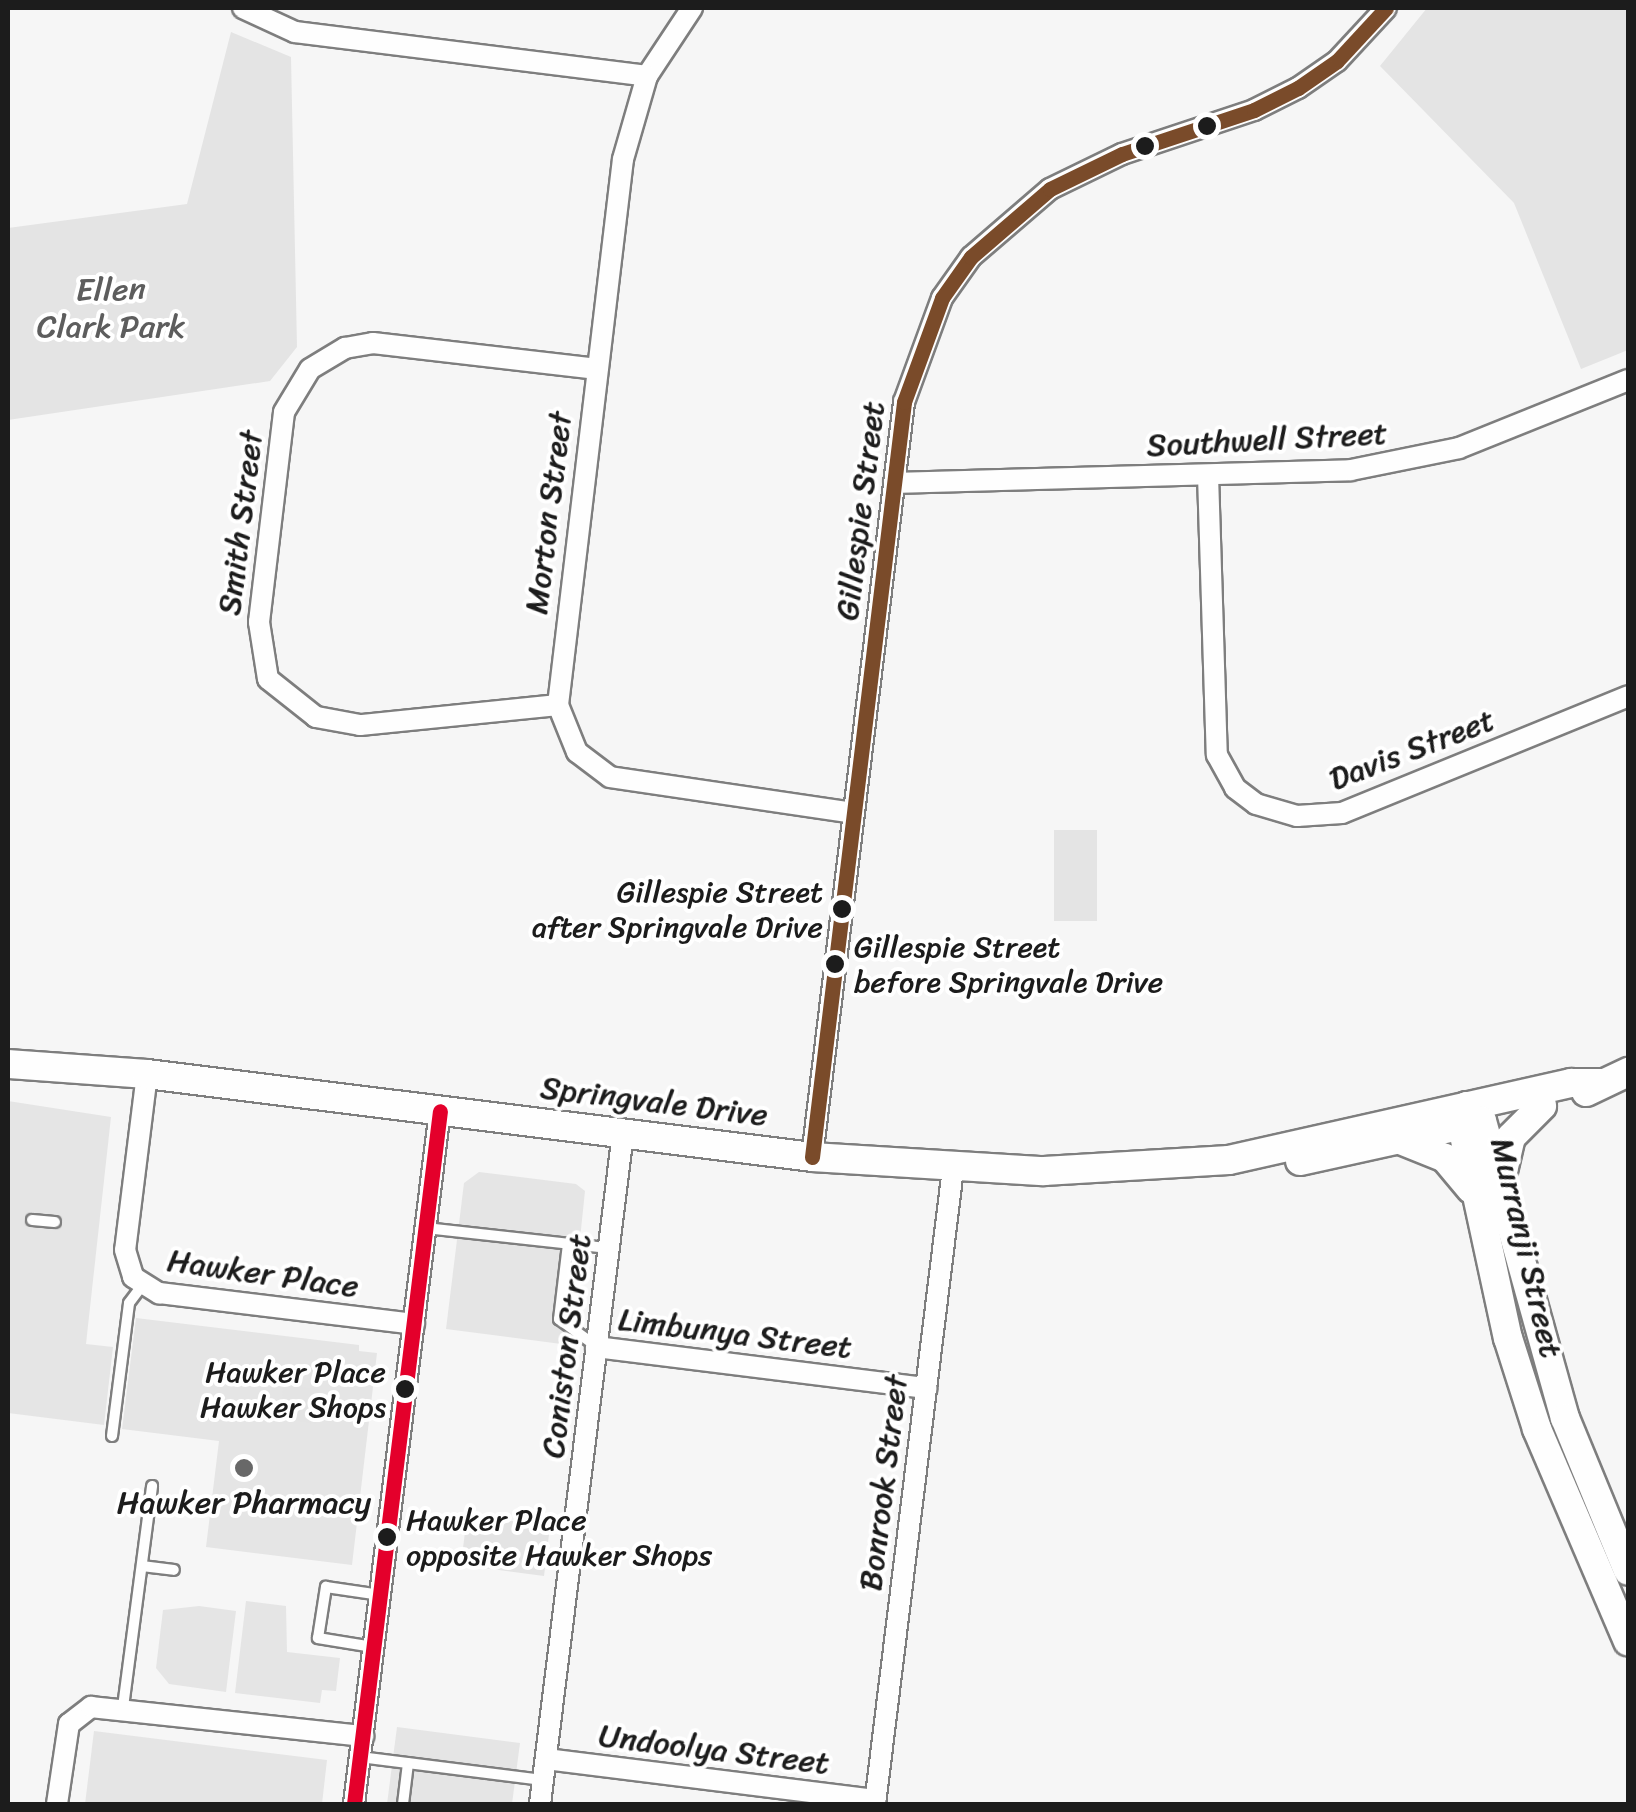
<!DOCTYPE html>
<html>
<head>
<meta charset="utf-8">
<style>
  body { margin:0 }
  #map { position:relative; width:1636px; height:1812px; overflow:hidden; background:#f6f6f6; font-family:Sriracha,sans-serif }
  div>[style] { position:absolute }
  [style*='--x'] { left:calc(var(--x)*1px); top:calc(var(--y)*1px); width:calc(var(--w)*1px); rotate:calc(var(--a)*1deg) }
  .built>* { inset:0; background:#e5e5e5 }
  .green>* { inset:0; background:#e4e4e4 }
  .roads { filter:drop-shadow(2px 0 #7e7e7e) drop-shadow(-2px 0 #7e7e7e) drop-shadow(0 2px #7e7e7e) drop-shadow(0 -2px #7e7e7e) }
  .lane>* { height:10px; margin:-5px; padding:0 5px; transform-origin:5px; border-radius:5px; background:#fefefe }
  .street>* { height:20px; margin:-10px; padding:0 10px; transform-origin:10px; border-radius:10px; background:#fefefe }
  .secondary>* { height:28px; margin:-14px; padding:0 14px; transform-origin:14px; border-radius:14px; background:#fefefe }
  .bus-1>* { height:15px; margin:-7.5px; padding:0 7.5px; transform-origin:7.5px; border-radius:7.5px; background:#7a4b2a }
  .bus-2>* { height:15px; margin:-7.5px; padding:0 7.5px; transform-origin:7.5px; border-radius:7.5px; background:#e4002b }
  .dots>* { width:28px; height:28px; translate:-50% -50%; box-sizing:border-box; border:5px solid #fff; border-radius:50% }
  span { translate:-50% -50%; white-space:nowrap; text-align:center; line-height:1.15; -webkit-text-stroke:8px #fff; paint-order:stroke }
  .bus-label { font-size:30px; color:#1c1c1c }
  .right { translate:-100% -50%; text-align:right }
  .left { translate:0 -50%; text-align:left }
  .park-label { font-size:32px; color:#5d5d5d }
  .street-label { font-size:32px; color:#1c1c1c }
  .poi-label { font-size:32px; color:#1c1c1c }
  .frame { position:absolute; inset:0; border:10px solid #1c1c1c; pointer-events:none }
</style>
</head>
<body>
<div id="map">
  <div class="built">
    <i style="clip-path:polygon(8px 1101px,111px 1117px,86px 1344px,113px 1347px,104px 1425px,8px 1413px)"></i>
    <i style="clip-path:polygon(479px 1172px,576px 1184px,585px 1191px,569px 1345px,446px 1329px,464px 1183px)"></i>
    <i style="clip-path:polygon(136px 1318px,359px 1345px,359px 1351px,377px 1353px,352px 1565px,206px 1547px,219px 1441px,122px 1429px)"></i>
    <i style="clip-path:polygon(246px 1601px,286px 1606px,287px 1652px,340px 1658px,336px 1691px,322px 1690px,320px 1703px,235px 1693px)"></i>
    <i style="clip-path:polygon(199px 1606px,236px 1611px,226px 1692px,169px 1684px,156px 1668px,163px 1610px)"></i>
    <i style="clip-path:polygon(397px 1727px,520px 1743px,512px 1804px,387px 1804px)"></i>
    <i style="clip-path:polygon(94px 1731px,327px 1760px,322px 1804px,85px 1804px)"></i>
  </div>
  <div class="green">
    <i style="clip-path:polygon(1427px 8px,1628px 8px,1628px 350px,1581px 369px,1514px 203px,1380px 66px)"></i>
    <i style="clip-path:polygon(231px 32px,291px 57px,297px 347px,270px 381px,8px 420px,8px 228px,187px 204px)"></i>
    <i style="clip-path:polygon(1054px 830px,1097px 830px,1097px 921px,1054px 921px)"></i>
    <i style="clip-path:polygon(283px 1385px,319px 1389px,316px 1424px,299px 1421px,282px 1400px)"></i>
    <i style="clip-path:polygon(467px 1515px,550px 1526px,544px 1576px,461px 1565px)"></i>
  </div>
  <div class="roads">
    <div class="lane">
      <i style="--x:32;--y:1220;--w:23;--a:5"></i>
      <i style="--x:426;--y:1228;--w:183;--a:6.3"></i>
      <i style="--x:568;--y:1244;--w:76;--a:96.8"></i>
      <i style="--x:559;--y:1319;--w:46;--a:36.1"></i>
      <i style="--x:112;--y:1436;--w:134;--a:-82.7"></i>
      <i style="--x:129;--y:1303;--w:21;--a:-53"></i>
      <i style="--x:142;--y:1566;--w:32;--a:7"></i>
      <i style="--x:373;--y:1647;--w:56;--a:-170.7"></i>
      <i style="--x:318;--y:1638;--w:52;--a:-81.1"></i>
      <i style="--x:326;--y:1587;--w:55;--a:8.4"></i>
      <i style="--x:123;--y:1707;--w:223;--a:-82.5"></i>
      <i style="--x:360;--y:1757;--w:184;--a:7.2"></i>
      <i style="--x:403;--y:1804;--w:41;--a:-83"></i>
    </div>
    <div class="street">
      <i style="--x:243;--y:8;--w:57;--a:24.8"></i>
      <i style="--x:295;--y:32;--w:355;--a:7.1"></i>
      <i style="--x:692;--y:8;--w:82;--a:123.5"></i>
      <i style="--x:647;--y:76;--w:86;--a:106.1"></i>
      <i style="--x:623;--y:159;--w:550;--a:96.79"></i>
      <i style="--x:558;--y:705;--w:51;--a:68"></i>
      <i style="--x:577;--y:752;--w:41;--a:37.1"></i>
      <i style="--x:610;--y:777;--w:246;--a:8.4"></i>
      <i style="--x:1208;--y:475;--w:280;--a:88.2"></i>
      <i style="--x:1217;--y:755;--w:38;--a:61"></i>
      <i style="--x:1235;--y:788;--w:26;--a:37"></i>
      <i style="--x:1256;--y:804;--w:43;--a:16.3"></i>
      <i style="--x:1297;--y:816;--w:45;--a:-3.8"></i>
      <i style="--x:1342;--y:813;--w:309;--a:-22.2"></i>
      <i style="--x:894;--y:483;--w:457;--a:-1.6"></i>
      <i style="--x:1351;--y:470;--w:110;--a:-11.5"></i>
      <i style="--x:1459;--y:448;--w:182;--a:-21.9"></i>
      <i style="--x:558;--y:705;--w:199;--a:174.2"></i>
      <i style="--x:360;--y:725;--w:45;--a:-169.7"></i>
      <i style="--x:316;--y:717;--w:61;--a:-141.6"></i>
      <i style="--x:268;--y:679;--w:58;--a:-99"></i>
      <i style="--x:259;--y:622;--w:211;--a:-83.2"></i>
      <i style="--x:284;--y:412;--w:50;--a:-58.8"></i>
      <i style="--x:310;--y:369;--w:41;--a:-31"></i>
      <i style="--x:345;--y:348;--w:28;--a:-10"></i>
      <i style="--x:373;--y:343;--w:226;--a:6.6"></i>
      <i style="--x:147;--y:1074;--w:177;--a:97.1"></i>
      <i style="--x:125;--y:1250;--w:28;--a:73"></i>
      <i style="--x:133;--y:1277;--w:31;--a:32"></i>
      <i style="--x:159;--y:1293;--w:257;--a:6.9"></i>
      <i style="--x:812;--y:1157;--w:761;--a:-83.05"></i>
      <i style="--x:904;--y:402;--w:111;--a:-69.9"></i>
      <i style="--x:942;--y:298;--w:50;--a:-54.7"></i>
      <i style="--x:971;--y:257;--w:104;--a:-40.7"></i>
      <i style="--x:1050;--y:189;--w:80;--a:-25.9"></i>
      <i style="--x:1122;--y:154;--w:139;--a:-18.4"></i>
      <i style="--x:1254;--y:110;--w:49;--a:-26.6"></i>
      <i style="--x:1298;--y:88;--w:47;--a:-34.7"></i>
      <i style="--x:1337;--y:61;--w:72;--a:-47.2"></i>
      <i style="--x:596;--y:1347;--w:333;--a:7.1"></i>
      <i style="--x:546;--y:1759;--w:332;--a:7.1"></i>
      <i style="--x:57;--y:1804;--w:81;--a:-81.5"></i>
      <i style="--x:69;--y:1724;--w:28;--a:-38"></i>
      <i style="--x:91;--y:1707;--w:274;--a:6.1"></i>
      <i style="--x:354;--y:1804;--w:698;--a:-82.93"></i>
      <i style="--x:540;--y:1804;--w:676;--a:-82.95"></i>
      <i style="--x:875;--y:1804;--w:640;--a:-83"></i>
    </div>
    <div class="secondary">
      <i style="--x:8;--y:1064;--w:139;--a:4.1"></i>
      <i style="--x:147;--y:1074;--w:670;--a:7.11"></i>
      <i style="--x:812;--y:1157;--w:232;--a:3.5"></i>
      <i style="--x:1044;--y:1171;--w:185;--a:-3.4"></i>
      <i style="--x:1229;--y:1160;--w:351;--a:-12.7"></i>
      <i style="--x:1571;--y:1083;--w:30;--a:0"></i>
      <i style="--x:1586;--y:1092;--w:47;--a:-25.5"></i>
      <i style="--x:1467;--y:1106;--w:21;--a:104"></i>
      <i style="--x:1462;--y:1126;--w:217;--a:77.8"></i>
      <i style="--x:1508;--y:1338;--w:96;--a:72.3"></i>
      <i style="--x:1537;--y:1429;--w:231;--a:66.8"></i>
      <i style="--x:1467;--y:1106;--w:21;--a:45"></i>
      <i style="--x:1482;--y:1121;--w:308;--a:74.4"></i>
      <i style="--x:1565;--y:1418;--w:165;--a:67.6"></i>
      <i style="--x:1403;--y:1141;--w:45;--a:22"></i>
      <i style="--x:1445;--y:1158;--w:40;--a:50"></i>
      <i style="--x:1300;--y:1161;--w:182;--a:-12.4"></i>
      <i style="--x:1501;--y:1180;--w:44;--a:-76.9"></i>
      <i style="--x:1511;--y:1137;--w:44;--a:-45"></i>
    </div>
  </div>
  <div class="bus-1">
    <i style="--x:812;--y:1157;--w:761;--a:-83.05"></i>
    <i style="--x:904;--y:402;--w:111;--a:-69.9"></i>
    <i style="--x:942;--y:298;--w:50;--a:-54.7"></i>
    <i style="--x:971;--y:257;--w:104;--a:-40.7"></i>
    <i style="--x:1050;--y:189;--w:80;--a:-25.9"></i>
    <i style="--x:1122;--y:154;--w:139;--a:-18.4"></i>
    <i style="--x:1254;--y:110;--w:49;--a:-26.6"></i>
    <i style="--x:1298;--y:88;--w:47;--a:-34.7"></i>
    <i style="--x:1337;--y:61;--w:72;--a:-47.2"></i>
  </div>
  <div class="bus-2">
    <i style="--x:354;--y:1804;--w:698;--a:-82.93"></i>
  </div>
  <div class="dots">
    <i style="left:1207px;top:126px;background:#1c1c1c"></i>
    <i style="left:1145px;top:146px;background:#1c1c1c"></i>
    <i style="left:842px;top:909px;background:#1c1c1c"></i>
    <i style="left:835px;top:964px;background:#1c1c1c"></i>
    <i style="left:405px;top:1389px;background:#1c1c1c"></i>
    <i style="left:244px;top:1468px;background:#686868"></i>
    <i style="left:387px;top:1537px;background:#1c1c1c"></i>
  </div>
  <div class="bus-label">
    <span class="right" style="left:823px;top:909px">Gillespie Street<br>after Springvale Drive</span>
    <span class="left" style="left:854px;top:964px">Gillespie Street<br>before Springvale Drive</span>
    <span class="right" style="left:386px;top:1389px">Hawker Place<br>Hawker Shops</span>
    <span class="left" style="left:406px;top:1537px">Hawker Place<br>opposite Hawker Shops</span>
  </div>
  <div class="park-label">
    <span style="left:111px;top:309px">Ellen<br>Clark Park</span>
  </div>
  <div class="street-label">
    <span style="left:1267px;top:440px;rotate:-3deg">Southwell Street</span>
    <span style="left:861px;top:511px;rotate:-83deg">Gillespie Street</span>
    <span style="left:549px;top:513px;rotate:-83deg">Morton Street</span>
    <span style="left:241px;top:523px;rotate:-83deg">Smith Street</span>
    <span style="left:1412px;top:750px;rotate:-21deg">Davis Street</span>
    <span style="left:654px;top:1102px;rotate:7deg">Springvale Drive</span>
    <span style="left:1526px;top:1248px;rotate:77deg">Murranji Street</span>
    <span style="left:263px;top:1274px;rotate:8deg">Hawker Place</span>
    <span style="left:735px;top:1334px;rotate:7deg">Limbunya Street</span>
    <span style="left:567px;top:1346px;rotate:-83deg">Coniston Street</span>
    <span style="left:884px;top:1483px;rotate:-83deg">Bonrook Street</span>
    <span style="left:714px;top:1750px;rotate:7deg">Undoolya Street</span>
  </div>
  <div class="poi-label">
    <span style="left:244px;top:1503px">Hawker Pharmacy</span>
  </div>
  <div class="frame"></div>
</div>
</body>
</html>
